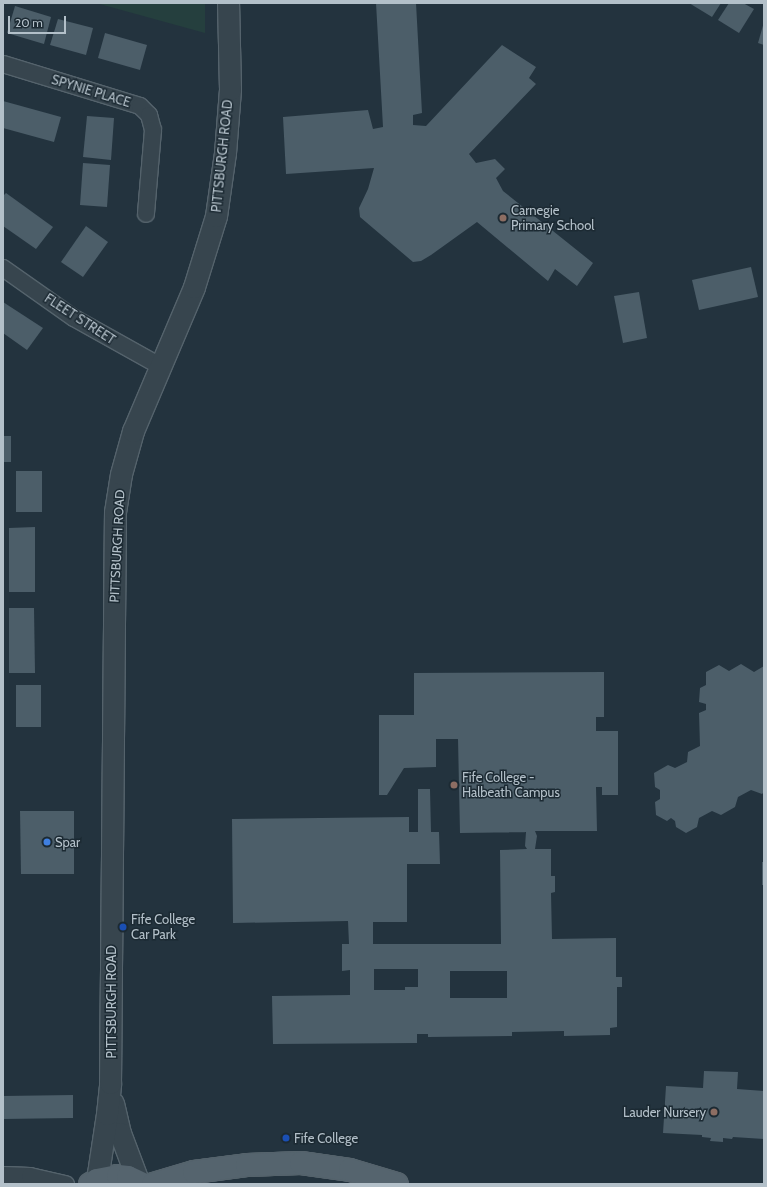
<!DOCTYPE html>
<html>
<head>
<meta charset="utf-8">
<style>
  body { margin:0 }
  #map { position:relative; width:767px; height:1187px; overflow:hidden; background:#23333e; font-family:Cabin,sans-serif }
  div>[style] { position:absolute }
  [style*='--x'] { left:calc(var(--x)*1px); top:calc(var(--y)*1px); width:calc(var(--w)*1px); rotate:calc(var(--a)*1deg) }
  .green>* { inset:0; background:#253f3e }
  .building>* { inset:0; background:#4c5e69 }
  .roads { filter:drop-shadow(1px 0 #55636c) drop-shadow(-1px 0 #55636c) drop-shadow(0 1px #55636c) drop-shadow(0 -1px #55636c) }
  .minor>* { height:16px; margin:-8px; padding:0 8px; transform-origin:8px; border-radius:8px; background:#37454e }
  .tertiary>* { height:21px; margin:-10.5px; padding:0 10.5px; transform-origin:10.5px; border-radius:10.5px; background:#37454e }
  .primary>* { height:22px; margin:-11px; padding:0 11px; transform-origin:11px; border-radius:11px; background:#55646e }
  .dots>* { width:11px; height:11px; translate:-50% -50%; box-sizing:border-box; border:2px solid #1c2a33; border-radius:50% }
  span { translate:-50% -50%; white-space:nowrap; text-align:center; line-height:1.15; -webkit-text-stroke:3px #1c2a33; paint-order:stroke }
  .street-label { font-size:13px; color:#b3c0c9 }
  .poi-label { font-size:13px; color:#b3c0c9 }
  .left { translate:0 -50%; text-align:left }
  .right { translate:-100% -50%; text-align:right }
  .frame { position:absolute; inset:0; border:4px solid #b3c0c9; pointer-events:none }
  .scale { position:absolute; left:8px; top:16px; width:58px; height:18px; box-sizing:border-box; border:2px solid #b3c0c9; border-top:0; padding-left:5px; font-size:12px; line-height:14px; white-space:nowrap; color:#b3c0c9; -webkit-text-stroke:3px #1c2a33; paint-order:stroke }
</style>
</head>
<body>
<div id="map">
  <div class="green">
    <i style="clip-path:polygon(96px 3px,205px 3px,205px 33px)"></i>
  </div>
  <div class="building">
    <i style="clip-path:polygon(376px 3px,416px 3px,422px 113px,413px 115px,413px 125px,426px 126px,502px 45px,536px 67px,529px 78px,536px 84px,469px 154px,476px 163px,495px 159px,505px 169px,496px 178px,503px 191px,593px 263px,577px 286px,555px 269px,548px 281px,477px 222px,431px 255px,421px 261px,413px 262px,360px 217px,359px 208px,368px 189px,374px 168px,286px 174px,283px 117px,368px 110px,373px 129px,383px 127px)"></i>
    <i style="clip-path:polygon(689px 3px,721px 3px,712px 17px)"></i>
    <i style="clip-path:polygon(729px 3px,743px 3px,754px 9px,739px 33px,718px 20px)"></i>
    <i style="clip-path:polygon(15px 6px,51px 17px,44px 44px,7px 33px)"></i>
    <i style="clip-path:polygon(58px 19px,93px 28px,86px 55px,50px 45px)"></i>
    <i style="clip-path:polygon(764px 22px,764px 45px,758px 43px)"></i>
    <i style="clip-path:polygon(105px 33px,147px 45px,140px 70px,98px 58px)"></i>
    <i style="clip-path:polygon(3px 101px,61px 117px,54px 142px,3px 128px)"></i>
    <i style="clip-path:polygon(87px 116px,114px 118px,111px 160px,83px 157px)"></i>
    <i style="clip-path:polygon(83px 163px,110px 165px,107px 207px,80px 205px)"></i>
    <i style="clip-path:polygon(6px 193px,53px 227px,36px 249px,3px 226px,3px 196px)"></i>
    <i style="clip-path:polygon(86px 226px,108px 242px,83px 277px,61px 262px)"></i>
    <i style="clip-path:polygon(751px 267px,758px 297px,699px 310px,692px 280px)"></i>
    <i style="clip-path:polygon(639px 292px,647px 338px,623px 343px,614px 296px)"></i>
    <i style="clip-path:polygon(3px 302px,43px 328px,27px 350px,3px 333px)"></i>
    <i style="clip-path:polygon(3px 436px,11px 436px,11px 462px,3px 462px)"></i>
    <i style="clip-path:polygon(16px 471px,42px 471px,42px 512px,16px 512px)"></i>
    <i style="clip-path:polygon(35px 527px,35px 592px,9px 592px,9px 528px)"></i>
    <i style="clip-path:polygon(9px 608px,34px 608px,35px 673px,9px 673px)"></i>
    <i style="clip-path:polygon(741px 664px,754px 672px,764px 666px,764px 792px,762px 794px,751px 790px,738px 797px,735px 807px,721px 815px,712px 811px,699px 818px,697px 827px,686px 833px,676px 827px,675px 821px,671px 818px,667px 821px,656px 815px,655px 802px,660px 799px,660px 790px,655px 787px,654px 773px,668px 765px,675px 768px,687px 762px,688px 752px,700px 746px,699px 713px,706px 710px,706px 704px,699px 702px,700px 688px,706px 685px,706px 672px,719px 665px,729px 671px)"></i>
    <i style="clip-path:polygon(evenodd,604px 672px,604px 717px,596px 717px,596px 731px,618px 731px,618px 795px,602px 795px,602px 787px,596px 787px,597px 831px,535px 831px,537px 836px,535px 849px,551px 849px,551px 876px,555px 876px,555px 892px,551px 893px,552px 939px,616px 938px,616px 977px,622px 977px,622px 987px,617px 987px,617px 1027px,610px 1028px,610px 1035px,564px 1036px,564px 1031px,512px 1032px,512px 1036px,428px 1037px,428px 1034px,417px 1034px,417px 1043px,273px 1044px,272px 996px,350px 995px,350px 970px,342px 971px,342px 944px,349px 944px,348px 921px,233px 923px,232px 819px,409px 817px,409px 832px,418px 832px,418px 789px,430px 789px,431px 832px,439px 832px,440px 864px,407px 864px,407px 922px,373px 922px,373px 944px,501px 944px,500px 850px,527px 849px,525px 846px,526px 832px,460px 833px,458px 739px,436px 739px,436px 767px,404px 768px,387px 795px,379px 795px,379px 715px,414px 715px,414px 673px,604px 672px,374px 969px,418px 969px,418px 987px,405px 987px,405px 990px,374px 990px,374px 969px,604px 672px,450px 971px,507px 971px,507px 998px,450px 998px,450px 971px)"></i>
    <i style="clip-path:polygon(16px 685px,41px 685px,41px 727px,16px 727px)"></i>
    <i style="clip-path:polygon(20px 811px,74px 811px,74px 874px,21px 874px)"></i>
    <i style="clip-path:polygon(762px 862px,764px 862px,764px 885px,762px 885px)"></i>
    <i style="clip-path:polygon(704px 1071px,738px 1072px,737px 1089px,764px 1091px,764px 1139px,733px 1137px,732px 1139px,723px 1138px,723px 1142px,710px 1141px,711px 1138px,702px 1137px,702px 1135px,663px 1133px,666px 1086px,703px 1088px)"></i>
    <i style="clip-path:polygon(73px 1095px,73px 1118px,3px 1119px,3px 1096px)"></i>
  </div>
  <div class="roads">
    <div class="minor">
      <i style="--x:3;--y:64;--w:143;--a:17"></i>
      <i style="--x:140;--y:106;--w:13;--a:45"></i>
      <i style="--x:149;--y:115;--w:16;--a:75"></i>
      <i style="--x:153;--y:130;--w:84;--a:94.8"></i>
      <i style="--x:3;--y:268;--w:87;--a:35.2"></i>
      <i style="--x:74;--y:318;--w:98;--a:29.2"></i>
      <i style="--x:3;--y:1175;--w:27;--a:2"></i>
      <i style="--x:30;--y:1176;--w:37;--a:13"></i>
    </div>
    <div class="tertiary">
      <i style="--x:113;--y:1103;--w:31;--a:77"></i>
      <i style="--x:120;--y:1133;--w:51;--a:69.4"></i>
      <i style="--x:97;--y:1180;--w:67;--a:-81.4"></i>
      <i style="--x:107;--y:1114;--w:31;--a:-84"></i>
      <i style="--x:110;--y:1083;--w:571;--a:-89.5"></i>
      <i style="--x:115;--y:512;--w:38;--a:-81"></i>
      <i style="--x:121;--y:474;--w:45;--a:-74.4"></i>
      <i style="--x:133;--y:431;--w:156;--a:-67"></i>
      <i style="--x:194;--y:287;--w:74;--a:-72.8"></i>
      <i style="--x:216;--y:216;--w:64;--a:-81.9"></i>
      <i style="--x:225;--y:153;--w:64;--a:-85.5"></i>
      <i style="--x:230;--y:89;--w:86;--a:-91.3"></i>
    </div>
    <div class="primary">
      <i style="--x:90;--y:1184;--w:8;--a:-30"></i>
      <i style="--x:97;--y:1180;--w:21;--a:-11"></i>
      <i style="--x:118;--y:1176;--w:10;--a:6"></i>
      <i style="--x:128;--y:1177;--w:17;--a:25"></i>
      <i style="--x:153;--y:1184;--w:43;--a:-16.3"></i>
      <i style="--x:194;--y:1172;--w:53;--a:-7.5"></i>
      <i style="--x:247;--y:1165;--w:54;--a:-2.1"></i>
      <i style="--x:301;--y:1163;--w:49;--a:8.1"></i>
      <i style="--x:350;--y:1170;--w:49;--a:16.6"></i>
    </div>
  </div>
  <div class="dots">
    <i style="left:503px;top:218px;background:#8d6e63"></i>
    <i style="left:454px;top:785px;background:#8d6e63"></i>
    <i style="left:47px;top:842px;background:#3f7fe0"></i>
    <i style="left:123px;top:927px;background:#1a4fb4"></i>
    <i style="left:714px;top:1112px;background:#8d6e63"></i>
    <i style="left:286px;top:1138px;background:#1a4fb4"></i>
  </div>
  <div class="street-label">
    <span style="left:91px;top:91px;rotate:17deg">SPYNIE PLACE</span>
    <span style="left:222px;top:156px;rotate:-84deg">PITTSBURGH ROAD</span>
    <span style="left:80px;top:319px;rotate:33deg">FLEET STREET</span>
    <span style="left:117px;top:546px;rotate:-87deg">PITTSBURGH ROAD</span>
    <span style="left:111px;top:1002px;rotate:-90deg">PITTSBURGH ROAD</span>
  </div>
  <div class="poi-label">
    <span class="left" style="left:511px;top:218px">Carnegie<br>Primary School</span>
    <span class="left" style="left:462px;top:785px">Fife College -<br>Halbeath Campus</span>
    <span class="left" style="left:55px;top:842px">Spar</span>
    <span class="left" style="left:131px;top:927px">Fife College<br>Car Park</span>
    <span class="right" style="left:706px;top:1112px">Lauder Nursery</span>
    <span class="left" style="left:294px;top:1138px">Fife College</span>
  </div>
  <div class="frame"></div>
  <div class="scale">20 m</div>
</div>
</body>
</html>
